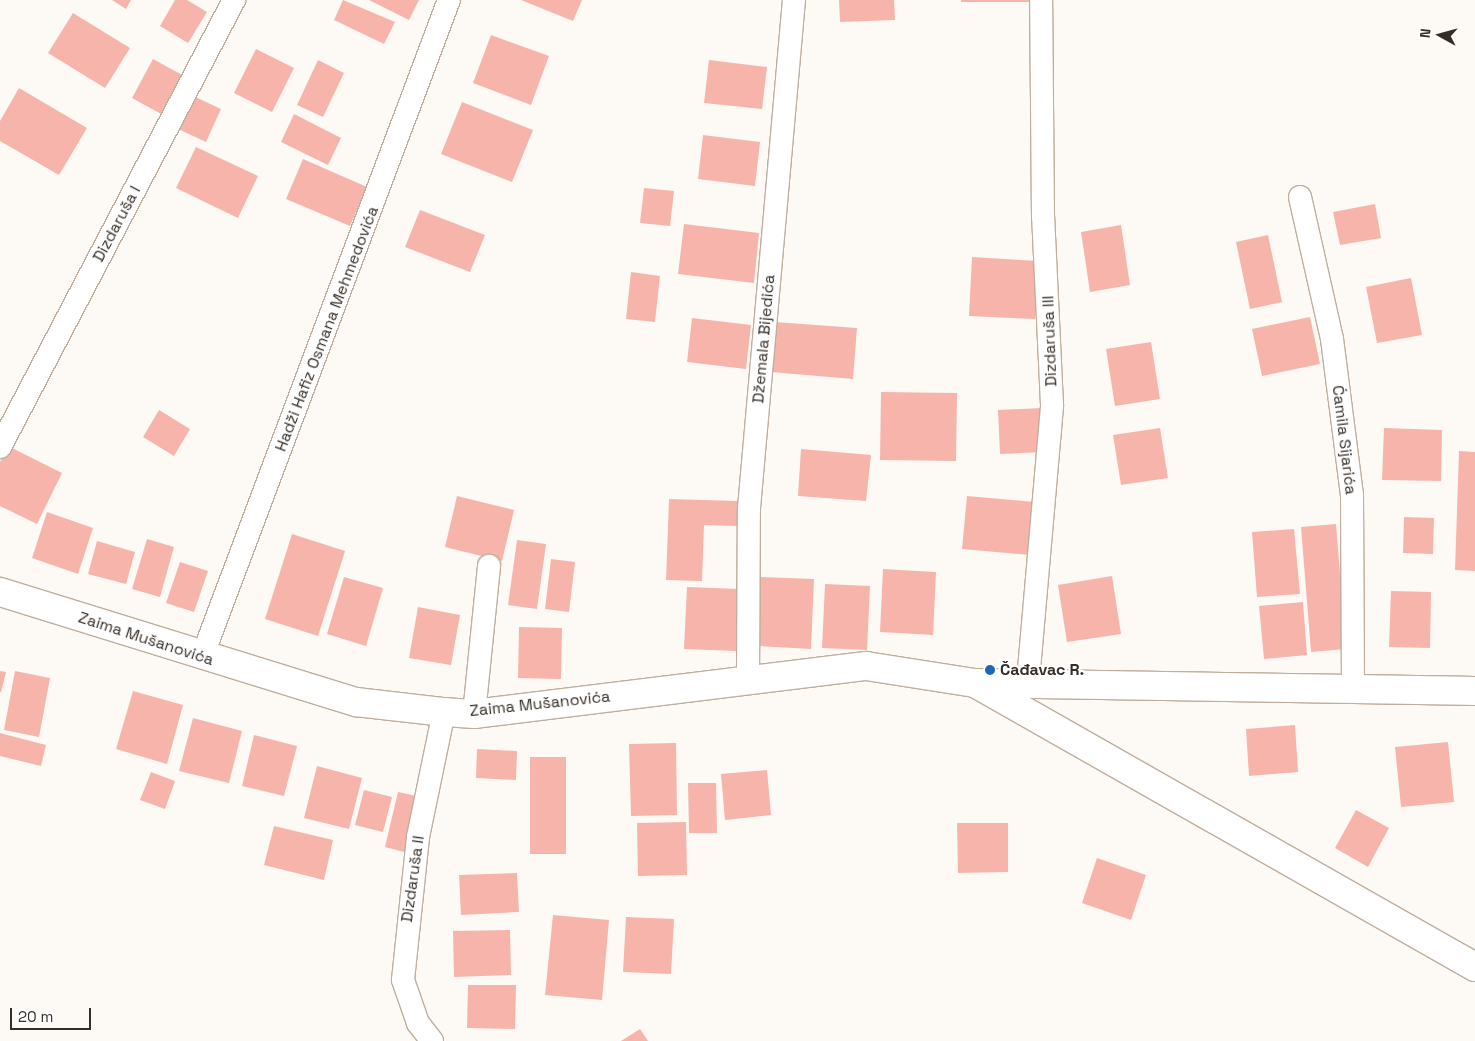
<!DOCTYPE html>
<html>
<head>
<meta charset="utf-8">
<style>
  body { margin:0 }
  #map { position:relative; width:1475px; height:1041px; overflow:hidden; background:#fdfaf6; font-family:"Space Grotesk",sans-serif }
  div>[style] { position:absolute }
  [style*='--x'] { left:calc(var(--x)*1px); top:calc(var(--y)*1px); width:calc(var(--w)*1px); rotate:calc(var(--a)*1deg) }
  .building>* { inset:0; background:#f7b4ab }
  .roads { filter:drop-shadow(1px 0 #bfae9d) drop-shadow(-1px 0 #bfae9d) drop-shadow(0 1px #bfae9d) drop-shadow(0 -1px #bfae9d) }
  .street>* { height:22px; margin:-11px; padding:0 11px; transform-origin:11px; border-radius:11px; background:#fff }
  .secondary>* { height:28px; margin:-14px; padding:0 14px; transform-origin:14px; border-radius:14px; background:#fff }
  .dots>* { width:14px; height:14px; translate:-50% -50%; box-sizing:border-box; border:2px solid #fff; border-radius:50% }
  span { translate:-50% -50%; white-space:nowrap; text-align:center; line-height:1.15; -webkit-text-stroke:4.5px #fff; paint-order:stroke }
  .street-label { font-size:16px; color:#352e27 }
  .poi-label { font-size:16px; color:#352e27; font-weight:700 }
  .left { translate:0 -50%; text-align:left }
  .north { position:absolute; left:1415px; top:10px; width:50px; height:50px; -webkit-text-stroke:4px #fff; paint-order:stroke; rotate:277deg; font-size:14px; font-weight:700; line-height:20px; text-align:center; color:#352e27 }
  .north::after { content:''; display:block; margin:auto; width:18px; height:22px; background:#352e27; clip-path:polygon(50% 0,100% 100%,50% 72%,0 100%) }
  .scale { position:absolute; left:10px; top:1008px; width:81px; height:22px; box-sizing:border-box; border:2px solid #352e27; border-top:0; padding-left:6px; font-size:15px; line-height:18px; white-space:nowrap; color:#352e27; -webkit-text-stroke:4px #fff; paint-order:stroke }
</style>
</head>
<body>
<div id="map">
  <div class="building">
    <i style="clip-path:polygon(112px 0,131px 0,126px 9px)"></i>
    <i style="clip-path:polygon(175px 0,187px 0,207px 12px,188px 43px,160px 26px)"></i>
    <i style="clip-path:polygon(343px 0,395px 22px,384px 44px,334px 20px)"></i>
    <i style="clip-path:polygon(369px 0,419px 0,409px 20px)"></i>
    <i style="clip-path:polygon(521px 0,582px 0,573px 21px)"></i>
    <i style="clip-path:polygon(839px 0,894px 0,895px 20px,840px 22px)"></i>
    <i style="clip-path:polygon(961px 0,1034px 0,1034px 2px,961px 2px)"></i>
    <i style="clip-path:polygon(73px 13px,130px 48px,105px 88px,48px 53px)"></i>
    <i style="clip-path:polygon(491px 35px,549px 56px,531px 105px,473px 83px)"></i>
    <i style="clip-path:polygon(256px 49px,294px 68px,272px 112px,234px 93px)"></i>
    <i style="clip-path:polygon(153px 59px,184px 76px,163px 115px,132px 98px)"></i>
    <i style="clip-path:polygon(318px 60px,344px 73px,323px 117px,297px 105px)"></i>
    <i style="clip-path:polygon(709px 60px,767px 67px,762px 109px,704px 103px)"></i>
    <i style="clip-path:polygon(19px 88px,87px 128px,59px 175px,0 141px,0 121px)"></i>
    <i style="clip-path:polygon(191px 95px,221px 109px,206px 142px,176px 128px)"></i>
    <i style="clip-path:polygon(462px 102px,533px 130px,512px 182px,441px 154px)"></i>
    <i style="clip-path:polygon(294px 114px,341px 138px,328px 165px,281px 142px)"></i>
    <i style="clip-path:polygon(703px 135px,760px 142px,755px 186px,698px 179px)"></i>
    <i style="clip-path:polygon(196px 147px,258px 176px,238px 218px,176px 188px)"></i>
    <i style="clip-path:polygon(303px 159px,367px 187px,350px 226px,286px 199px)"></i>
    <i style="clip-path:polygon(644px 188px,674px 191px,670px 226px,640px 223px)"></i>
    <i style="clip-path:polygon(1375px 204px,1381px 238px,1340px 245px,1333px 212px)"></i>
    <i style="clip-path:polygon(420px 210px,485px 235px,470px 272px,405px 247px)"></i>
    <i style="clip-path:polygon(684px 224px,759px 233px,754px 283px,678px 274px)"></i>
    <i style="clip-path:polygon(1121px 225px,1130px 285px,1090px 292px,1081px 232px)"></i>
    <i style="clip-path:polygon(1268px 235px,1282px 302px,1250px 309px,1236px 242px)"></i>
    <i style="clip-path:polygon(972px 257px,1038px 261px,1035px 319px,969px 316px)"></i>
    <i style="clip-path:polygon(631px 272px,660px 276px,655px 322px,626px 319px)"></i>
    <i style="clip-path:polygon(1411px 278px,1422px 335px,1377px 343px,1366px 287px)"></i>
    <i style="clip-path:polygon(1310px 317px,1320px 364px,1262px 376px,1252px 329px)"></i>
    <i style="clip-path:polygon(692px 318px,751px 325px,746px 369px,687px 362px)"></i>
    <i style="clip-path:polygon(775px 322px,857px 328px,853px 379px,771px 372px)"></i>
    <i style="clip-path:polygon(1151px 342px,1160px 399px,1115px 406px,1106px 349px)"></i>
    <i style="clip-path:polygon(881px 392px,957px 393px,956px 461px,880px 460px)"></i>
    <i style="clip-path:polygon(1042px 408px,1044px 452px,1000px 454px,998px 410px)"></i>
    <i style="clip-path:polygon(159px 410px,190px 429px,174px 456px,143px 437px)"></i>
    <i style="clip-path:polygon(1160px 428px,1168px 478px,1121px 485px,1113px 435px)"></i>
    <i style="clip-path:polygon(1384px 428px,1442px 430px,1441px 481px,1382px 480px)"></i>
    <i style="clip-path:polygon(8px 446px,62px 473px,37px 524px,0 506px,0 462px)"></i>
    <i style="clip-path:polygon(801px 449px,871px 455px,866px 501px,798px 496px)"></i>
    <i style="clip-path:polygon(1459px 451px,1475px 452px,1475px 571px,1455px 570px)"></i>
    <i style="clip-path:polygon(457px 496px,514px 510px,502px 561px,445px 547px)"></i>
    <i style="clip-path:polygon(967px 496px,1035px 502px,1030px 555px,962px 549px)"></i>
    <i style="clip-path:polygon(669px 499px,737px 501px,737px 526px,704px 525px,702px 581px,666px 580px)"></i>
    <i style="clip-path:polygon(47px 512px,93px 528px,78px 574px,32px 558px)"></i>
    <i style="clip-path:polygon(1404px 517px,1434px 518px,1433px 554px,1403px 553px)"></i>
    <i style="clip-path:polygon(1336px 524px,1346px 649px,1311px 652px,1301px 527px)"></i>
    <i style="clip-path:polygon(1294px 529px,1300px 594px,1257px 597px,1252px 532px)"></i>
    <i style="clip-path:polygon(292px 534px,345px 551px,318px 636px,265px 619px)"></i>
    <i style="clip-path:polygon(147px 539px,174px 547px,160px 597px,132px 589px)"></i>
    <i style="clip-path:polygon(517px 540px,546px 544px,537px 609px,508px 605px)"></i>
    <i style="clip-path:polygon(97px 541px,135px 552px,126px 584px,88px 574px)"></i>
    <i style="clip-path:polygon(551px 559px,575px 562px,569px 612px,545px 609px)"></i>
    <i style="clip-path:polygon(180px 562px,208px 571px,194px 612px,166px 603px)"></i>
    <i style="clip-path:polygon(883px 569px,936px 572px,933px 635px,880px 632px)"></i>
    <i style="clip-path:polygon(1112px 576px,1121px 634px,1067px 642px,1058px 585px)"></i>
    <i style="clip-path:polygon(344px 577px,383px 588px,366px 646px,327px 634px)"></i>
    <i style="clip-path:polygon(761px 577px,814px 579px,811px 649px,758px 646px)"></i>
    <i style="clip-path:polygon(825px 584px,870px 586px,867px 650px,822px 648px)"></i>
    <i style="clip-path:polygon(687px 587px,739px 589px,737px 651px,684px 649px)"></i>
    <i style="clip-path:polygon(1391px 591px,1431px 592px,1430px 648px,1389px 647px)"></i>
    <i style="clip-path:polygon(1303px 602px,1307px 655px,1264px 659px,1259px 606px)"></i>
    <i style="clip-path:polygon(418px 607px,460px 615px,451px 665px,409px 658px)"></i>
    <i style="clip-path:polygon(519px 627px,562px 628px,561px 679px,518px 678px)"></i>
    <i style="clip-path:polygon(0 671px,6px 672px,1px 692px,0 692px)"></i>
    <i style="clip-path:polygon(15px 671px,50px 678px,39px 737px,4px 730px)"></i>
    <i style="clip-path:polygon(133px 691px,183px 705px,167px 764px,116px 749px)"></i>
    <i style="clip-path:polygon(193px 718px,242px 731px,229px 783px,179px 771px)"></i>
    <i style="clip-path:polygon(1295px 725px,1298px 772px,1249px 776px,1246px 729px)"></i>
    <i style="clip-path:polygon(0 733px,46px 745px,41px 766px,0 756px)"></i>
    <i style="clip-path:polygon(254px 735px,297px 746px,284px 796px,242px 786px)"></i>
    <i style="clip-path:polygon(1448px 742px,1454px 802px,1401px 807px,1395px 747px)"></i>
    <i style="clip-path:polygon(676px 743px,677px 815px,631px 816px,629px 744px)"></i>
    <i style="clip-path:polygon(477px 749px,517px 751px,516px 780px,476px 778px)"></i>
    <i style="clip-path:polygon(530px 757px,566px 757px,566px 854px,530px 854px)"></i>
    <i style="clip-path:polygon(317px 766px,362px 778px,349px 829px,304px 818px)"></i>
    <i style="clip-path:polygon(767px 770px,771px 815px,725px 820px,721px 774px)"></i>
    <i style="clip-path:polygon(151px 772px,175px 781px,165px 809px,140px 800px)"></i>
    <i style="clip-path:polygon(688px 783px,716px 783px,717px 833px,689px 833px)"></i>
    <i style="clip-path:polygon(364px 790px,392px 797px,383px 832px,355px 825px)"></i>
    <i style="clip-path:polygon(398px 792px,421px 797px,408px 853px,385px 847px)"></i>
    <i style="clip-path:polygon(1356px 810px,1389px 828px,1368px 867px,1335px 848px)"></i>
    <i style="clip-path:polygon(686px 822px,687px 875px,638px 876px,637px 823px)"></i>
    <i style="clip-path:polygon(957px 823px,1008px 823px,1008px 872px,958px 873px)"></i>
    <i style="clip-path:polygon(274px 826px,333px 840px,324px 880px,264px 865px)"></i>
    <i style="clip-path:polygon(1097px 858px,1146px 875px,1131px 920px,1082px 903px)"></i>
    <i style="clip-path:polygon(517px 873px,519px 912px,461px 915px,459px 875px)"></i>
    <i style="clip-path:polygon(553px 915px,609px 920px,602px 1000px,545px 995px)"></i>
    <i style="clip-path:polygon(626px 917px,674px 919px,671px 974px,623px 972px)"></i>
    <i style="clip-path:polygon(510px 930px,511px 975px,454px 977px,453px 931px)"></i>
    <i style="clip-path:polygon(468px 985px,516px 985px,515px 1029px,467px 1028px)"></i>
    <i style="clip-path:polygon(640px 1029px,648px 1041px,621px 1041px)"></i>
  </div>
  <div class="roads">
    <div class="street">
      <i style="--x:1300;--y:197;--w:146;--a:77.3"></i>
      <i style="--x:1332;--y:339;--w:157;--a:82.7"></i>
      <i style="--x:1352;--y:495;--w:192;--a:89.7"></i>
      <i style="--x:0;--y:447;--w:505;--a:-62.37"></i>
      <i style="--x:202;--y:657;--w:702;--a:-69.4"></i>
      <i style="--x:748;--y:679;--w:171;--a:-89.7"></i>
      <i style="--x:749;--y:508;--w:510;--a:-84.94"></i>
      <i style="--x:1028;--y:681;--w:277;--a:-85"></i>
      <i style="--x:1052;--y:405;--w:188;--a:-92.7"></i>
      <i style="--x:1043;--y:217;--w:217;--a:-90.5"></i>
      <i style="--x:474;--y:714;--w:149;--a:-84.2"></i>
      <i style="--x:432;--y:1041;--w:23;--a:-128"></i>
      <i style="--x:418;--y:1023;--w:46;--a:-109.2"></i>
      <i style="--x:403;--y:980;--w:144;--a:-84"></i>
      <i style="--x:418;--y:837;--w:128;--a:-78.3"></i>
    </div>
    <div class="secondary">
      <i style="--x:0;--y:592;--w:373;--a:17.2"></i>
      <i style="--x:356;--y:702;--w:89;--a:6.5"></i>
      <i style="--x:444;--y:712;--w:30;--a:4"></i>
      <i style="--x:474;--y:714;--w:395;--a:-7"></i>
      <i style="--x:866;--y:666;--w:110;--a:8.9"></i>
      <i style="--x:975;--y:683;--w:500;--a:0.92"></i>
      <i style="--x:975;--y:683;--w:575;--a:29.6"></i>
    </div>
  </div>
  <div class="dots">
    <i style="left:990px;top:670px;background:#1968b7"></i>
  </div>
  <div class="street-label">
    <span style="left:117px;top:224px;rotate:-62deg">Dizdaruša I</span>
    <span style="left:327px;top:329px;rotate:-69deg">Hadži Hafiz Osmana Mehmedovića</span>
    <span style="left:764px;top:339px;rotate:-85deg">Džemala Bijedića</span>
    <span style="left:1050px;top:341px;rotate:-92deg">Dizdaruša III</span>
    <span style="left:1344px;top:440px;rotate:83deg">Ćamila Sijarića</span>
    <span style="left:146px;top:639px;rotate:18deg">Zaima Mušanovića</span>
    <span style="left:540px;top:704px;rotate:-6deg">Zaima Mušanovića</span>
    <span style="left:413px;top:879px;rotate:-82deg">Dizdaruša II</span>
  </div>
  <div class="poi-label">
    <span class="left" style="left:1000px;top:670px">Čađavac R.</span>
  </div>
  <div class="north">N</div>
  <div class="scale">20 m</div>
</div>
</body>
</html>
